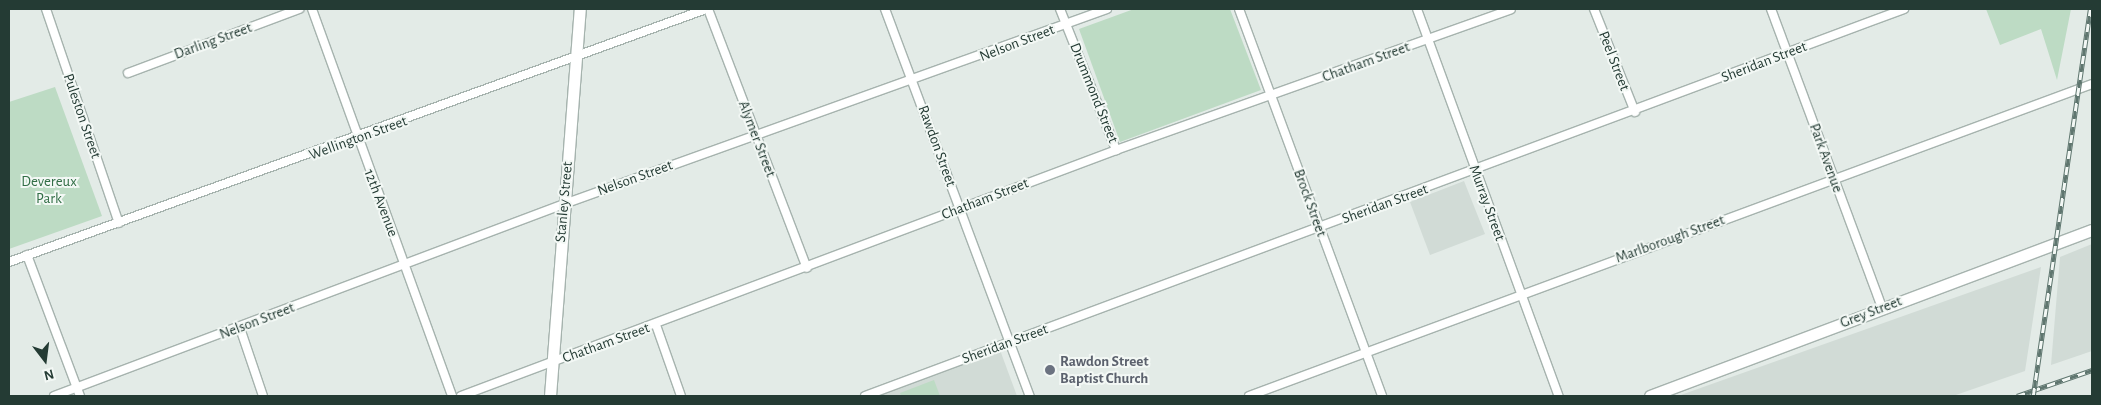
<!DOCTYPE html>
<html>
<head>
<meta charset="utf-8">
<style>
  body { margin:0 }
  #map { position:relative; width:2101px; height:405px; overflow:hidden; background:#e3ebe7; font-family:"Alegreya Sans",sans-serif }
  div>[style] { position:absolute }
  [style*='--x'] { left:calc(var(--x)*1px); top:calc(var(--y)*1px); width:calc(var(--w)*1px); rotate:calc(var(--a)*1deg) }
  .built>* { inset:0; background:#d1dbd6 }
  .green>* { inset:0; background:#bddbc4 }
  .roads { filter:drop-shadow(1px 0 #a6b3ae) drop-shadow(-1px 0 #a6b3ae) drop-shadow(0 1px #a6b3ae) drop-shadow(0 -1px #a6b3ae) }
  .street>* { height:8px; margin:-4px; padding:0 4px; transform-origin:4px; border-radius:4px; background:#fff }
  .secondary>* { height:11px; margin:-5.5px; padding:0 5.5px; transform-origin:5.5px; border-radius:5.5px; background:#fff }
  .rail>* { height:4.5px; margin-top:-2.25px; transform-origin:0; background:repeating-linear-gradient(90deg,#f3f8f5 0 8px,#5f766f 0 16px); box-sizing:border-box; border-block:1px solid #5f766f }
  .dots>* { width:14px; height:14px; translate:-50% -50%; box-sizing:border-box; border:2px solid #f3f8f5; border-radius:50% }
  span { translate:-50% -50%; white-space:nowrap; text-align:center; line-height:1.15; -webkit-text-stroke:4px #f3f8f5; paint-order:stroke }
  .street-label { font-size:15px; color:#243b34 }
  .park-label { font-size:15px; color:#326e46 }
  .worship-label { font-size:15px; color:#5b616d; font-weight:700 }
  .left { translate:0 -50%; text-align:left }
  .frame { position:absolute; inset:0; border:10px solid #243b34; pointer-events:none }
  .north { position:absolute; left:20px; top:335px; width:50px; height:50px; -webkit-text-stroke:4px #f3f8f5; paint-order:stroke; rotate:165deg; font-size:14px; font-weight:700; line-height:20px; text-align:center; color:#243b34 }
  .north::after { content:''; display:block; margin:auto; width:18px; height:22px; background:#243b34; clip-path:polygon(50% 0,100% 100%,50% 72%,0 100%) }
</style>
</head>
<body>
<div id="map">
  <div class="built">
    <i style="clip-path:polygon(1464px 181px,1485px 234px,1430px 255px,1410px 202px)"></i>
    <i style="clip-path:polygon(2092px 244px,2092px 351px,2051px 365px,2060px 257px)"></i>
    <i style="clip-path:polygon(2041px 267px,2025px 371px,1953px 396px,1678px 396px)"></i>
    <i style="clip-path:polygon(1000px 350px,1017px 396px,876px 396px)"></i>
  </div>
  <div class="green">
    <i style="clip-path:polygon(1134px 9px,1230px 9px,1261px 90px,1120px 142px,1079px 29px)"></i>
    <i style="clip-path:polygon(1986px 9px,2071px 9px,2057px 80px,2041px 29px,2000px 45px)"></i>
    <i style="clip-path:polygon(55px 87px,102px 216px,9px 249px,9px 102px)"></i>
    <i style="clip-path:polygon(934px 380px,940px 396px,901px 396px,900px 393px)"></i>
  </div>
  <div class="roads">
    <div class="street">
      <i style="--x:46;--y:9;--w:226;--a:71.2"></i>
      <i style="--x:312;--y:9;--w:412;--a:70.1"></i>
      <i style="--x:708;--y:9;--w:277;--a:69.1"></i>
      <i style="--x:885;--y:9;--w:413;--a:69.5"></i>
      <i style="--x:1060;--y:9;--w:152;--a:68.3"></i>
      <i style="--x:1239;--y:9;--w:413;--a:69.7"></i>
      <i style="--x:1417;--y:9;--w:412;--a:69.9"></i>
      <i style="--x:1594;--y:9;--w:111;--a:68.3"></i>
      <i style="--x:1771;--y:9;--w:319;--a:69.6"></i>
      <i style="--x:128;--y:73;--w:183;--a:-20.5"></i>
      <i style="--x:27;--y:255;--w:151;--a:69.4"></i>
      <i style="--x:9;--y:262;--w:741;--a:-19.95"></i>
      <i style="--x:656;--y:325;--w:75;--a:70.6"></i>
      <i style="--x:240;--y:328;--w:72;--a:71.3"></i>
      <i style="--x:54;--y:396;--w:545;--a:-20.63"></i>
      <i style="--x:564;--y:204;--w:577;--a:-19.75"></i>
      <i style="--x:461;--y:396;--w:700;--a:-20.58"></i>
      <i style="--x:1116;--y:150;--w:419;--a:-19.6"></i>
      <i style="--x:865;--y:396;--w:1109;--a:-20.43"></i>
      <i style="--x:1249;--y:396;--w:899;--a:-20.31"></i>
    </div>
    <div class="secondary">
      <i style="--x:550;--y:396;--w:388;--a:-85.6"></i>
      <i style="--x:1650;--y:396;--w:472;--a:-20.6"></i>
    </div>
  </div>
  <div class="rail">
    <i style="--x:2017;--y:396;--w:79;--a:-19.1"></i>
    <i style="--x:2033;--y:396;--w:391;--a:-81.6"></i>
  </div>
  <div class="dots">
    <i style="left:1050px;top:370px;background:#6b7280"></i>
  </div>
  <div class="street-label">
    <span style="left:213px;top:41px;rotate:-20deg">Darling Street</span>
    <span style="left:1017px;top:43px;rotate:-21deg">Nelson Street</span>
    <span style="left:1614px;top:61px;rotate:69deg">Peel Street</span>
    <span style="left:1366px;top:62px;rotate:-20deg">Chatham Street</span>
    <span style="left:1764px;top:62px;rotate:-21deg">Sheridan Street</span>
    <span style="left:1094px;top:93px;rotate:68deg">Drummond Street</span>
    <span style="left:82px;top:116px;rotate:71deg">Puleston Street</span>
    <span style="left:358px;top:138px;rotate:-20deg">Wellington Street</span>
    <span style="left:757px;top:139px;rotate:69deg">Alymer Street</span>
    <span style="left:937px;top:146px;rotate:70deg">Rawdon Street</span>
    <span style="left:1826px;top:158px;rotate:70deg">Park Avenue</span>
    <span style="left:635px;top:178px;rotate:-20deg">Nelson Street</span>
    <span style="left:985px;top:199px;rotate:-21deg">Chatham Street</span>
    <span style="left:564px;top:202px;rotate:-85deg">Stanley Street</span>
    <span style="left:381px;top:203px;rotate:69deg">12th Avenue</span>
    <span style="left:1310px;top:203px;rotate:70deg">Brock Street</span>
    <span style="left:1487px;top:203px;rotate:70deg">Murray Street</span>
    <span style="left:1385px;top:204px;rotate:-20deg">Sheridan Street</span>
    <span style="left:1670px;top:239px;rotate:-20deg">Marlborough Street</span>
    <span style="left:1871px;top:312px;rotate:-21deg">Grey Street</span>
    <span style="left:257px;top:321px;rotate:-21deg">Nelson Street</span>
    <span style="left:606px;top:343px;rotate:-20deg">Chatham Street</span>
    <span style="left:1005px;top:344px;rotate:-20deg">Sheridan Street</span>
  </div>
  <div class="park-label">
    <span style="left:49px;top:190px">Devereux<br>Park</span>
  </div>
  <div class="worship-label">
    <span class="left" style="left:1060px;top:370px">Rawdon Street<br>Baptist Church</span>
  </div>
  <div class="frame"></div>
  <div class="north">N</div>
</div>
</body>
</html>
